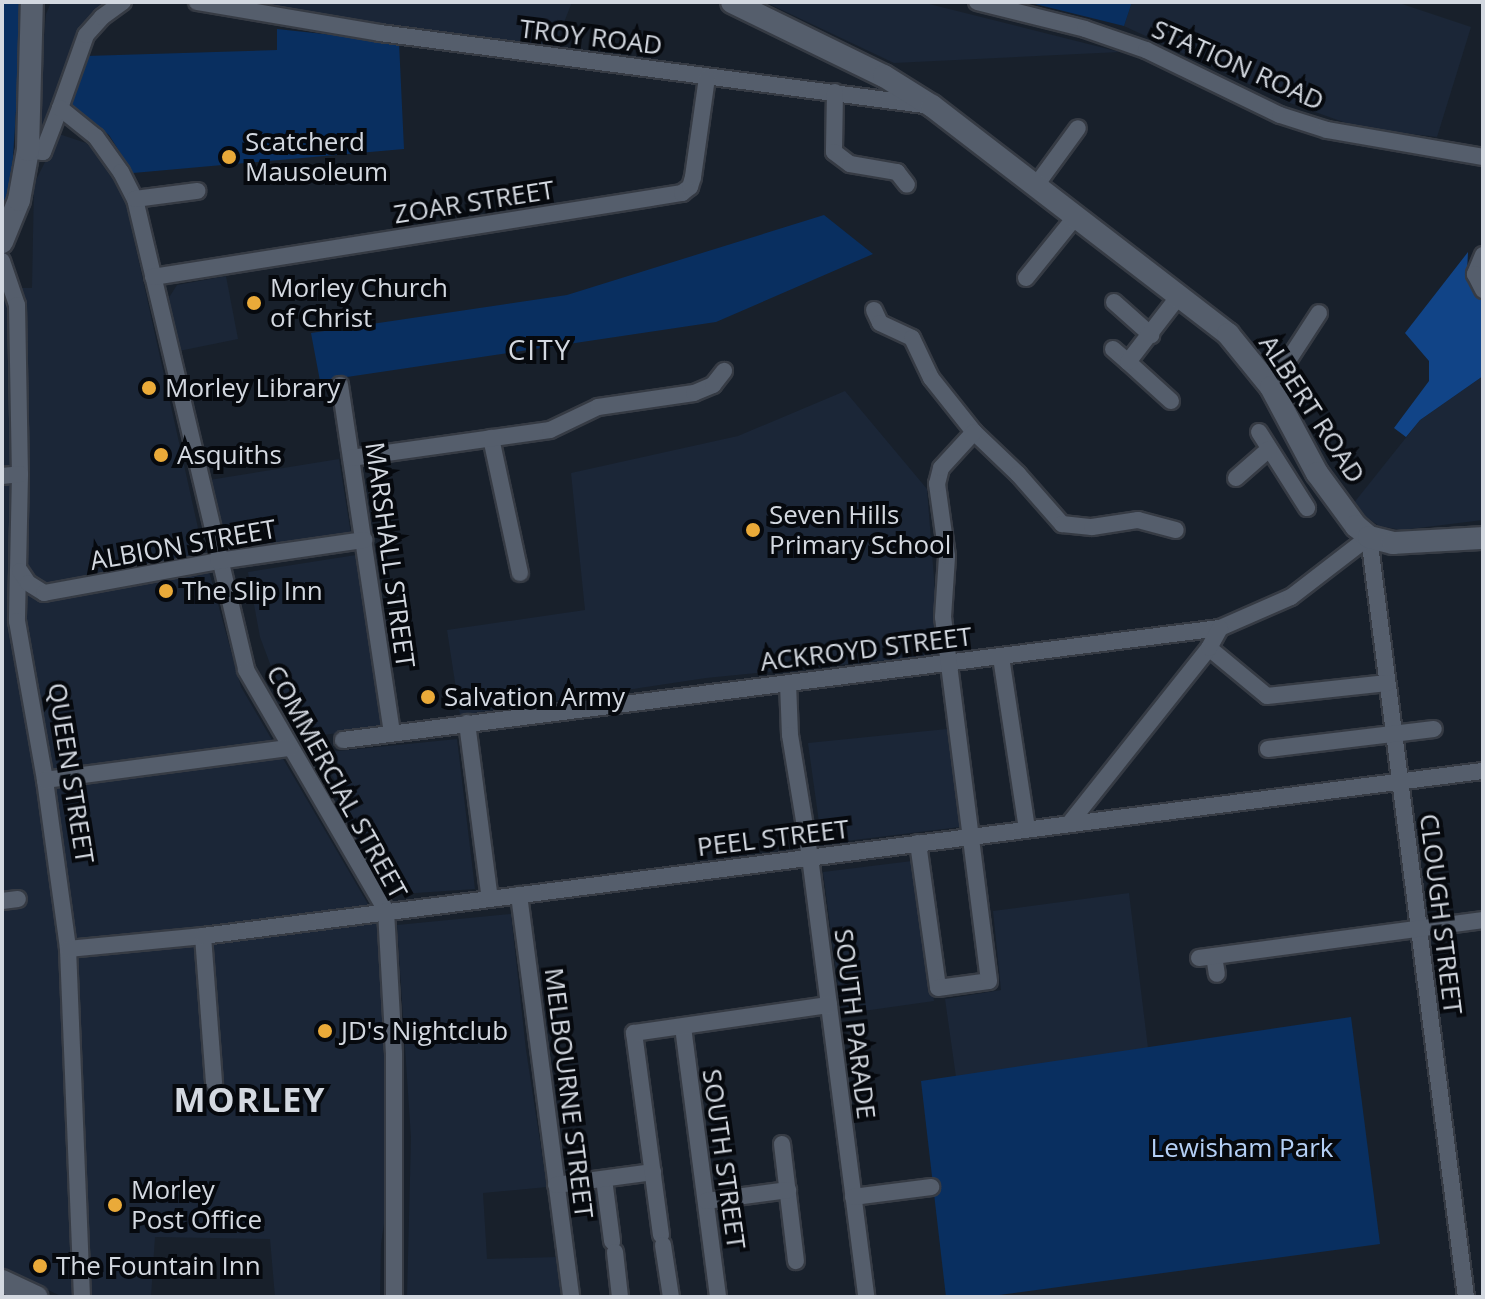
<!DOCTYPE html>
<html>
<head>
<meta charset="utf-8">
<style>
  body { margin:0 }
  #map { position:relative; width:1485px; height:1299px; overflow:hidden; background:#18202b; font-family:"Open Sans",sans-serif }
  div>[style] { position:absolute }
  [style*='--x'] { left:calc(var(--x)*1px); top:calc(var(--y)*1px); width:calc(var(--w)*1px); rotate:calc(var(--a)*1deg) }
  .built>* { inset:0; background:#1b2637 }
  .green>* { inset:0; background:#092f60 }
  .forest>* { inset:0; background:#114487 }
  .roads { filter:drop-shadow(2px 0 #363b44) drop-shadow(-2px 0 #363b44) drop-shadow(0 2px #363b44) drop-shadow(0 -2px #363b44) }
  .street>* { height:16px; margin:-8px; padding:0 8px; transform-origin:8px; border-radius:8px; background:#555e6c }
  .secondary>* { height:22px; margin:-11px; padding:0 11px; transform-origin:11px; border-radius:11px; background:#555e6c }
  .dots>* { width:22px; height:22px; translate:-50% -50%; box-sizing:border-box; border:4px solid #06090e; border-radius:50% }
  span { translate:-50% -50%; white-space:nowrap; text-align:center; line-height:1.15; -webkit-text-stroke:8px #06090e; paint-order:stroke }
  .street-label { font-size:26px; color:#d3d8e0 }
  .poi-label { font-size:26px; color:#d3d8e0 }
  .left { translate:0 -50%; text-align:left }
  .park-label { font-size:26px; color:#b4cff5 }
  .neighbourhood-label { font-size:28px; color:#d3d8e0; letter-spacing:2px }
  .district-label { font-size:34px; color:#d3d8e0; font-weight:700; letter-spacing:2px }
  .frame { position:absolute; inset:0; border:4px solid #d3d8e0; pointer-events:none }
</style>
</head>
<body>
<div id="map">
  <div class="built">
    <i style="clip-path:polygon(51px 2px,107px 2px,83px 30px,44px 127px,36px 126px,46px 14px)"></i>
    <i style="clip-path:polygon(219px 2px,572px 2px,554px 48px)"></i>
    <i style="clip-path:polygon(765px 2px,921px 2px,1120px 52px,894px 63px)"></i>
    <i style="clip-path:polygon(1132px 2px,1396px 2px,1471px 27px,1437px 137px,1360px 128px,1290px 103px,1124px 26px)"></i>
    <i style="clip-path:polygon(59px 134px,86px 143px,105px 159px,123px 190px,202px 546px,241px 687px,382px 928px,389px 1046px,388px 1197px,381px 1244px,380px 1297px,275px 1297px,270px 1239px,155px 1237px,151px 1297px,63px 1297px,2px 1269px,2px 288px,32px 288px,34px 184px)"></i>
    <i style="clip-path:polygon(226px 276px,238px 339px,179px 351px,168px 299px,177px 285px)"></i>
    <i style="clip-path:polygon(1483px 376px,1483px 520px,1402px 530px,1379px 526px,1366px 517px,1353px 504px,1420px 420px)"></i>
    <i style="clip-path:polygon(845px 391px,927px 489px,940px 655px,706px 678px,460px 715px,447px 630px,585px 610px,571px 473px,738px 436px)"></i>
    <i style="clip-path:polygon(339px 459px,351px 534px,228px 552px,209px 480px)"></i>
    <i style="clip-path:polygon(356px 555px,383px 727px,293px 739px,282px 696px,260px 637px,248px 572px)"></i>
    <i style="clip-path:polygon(947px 729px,960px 827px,822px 844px,808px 743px)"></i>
    <i style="clip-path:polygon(457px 739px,475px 889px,386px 895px,342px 812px,339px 786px,330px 773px,328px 752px)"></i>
    <i style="clip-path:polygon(912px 861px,934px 1001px,842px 1014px,823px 872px)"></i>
    <i style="clip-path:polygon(1129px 893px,1148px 1048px,956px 1077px,945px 999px,1001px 990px,993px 911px)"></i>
    <i style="clip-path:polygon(511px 914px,526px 1050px,547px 1187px,483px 1193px,487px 1259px,556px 1257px,561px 1297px,407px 1297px,411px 1138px,397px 925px)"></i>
  </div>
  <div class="green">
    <i style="clip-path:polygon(2px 2px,23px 2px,11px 188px,2px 216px)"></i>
    <i style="clip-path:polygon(1027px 2px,1132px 2px,1124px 26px)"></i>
    <i style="clip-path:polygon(277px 29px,399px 42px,404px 149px,133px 173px,109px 135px,69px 104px,86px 56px,277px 50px)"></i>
    <i style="clip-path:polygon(824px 215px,873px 254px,716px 322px,320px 381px,311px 333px,567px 295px)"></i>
    <i style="clip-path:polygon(1351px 1017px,1380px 1244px,984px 1297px,946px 1297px,921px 1081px)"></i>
  </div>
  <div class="forest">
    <i style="clip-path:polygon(1468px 252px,1467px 273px,1473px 288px,1483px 300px,1483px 376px,1420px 420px,1406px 437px,1394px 428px,1429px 381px,1429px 361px,1405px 333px)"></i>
  </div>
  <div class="roads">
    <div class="street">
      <i style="--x:197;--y:2;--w:186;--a:9.6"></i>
      <i style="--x:380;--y:33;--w:549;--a:7.54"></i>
      <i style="--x:977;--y:2;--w:111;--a:14"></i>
      <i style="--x:1085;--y:29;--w:65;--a:19"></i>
      <i style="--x:1146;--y:50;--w:149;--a:25.9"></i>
      <i style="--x:1280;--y:115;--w:49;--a:17.7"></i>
      <i style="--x:1327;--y:130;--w:158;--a:9.8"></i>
      <i style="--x:835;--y:92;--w:60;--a:91"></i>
      <i style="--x:834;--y:152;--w:20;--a:37"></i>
      <i style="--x:850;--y:164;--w:48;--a:9.7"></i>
      <i style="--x:897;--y:172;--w:16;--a:52"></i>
      <i style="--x:60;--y:108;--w:77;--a:-70.4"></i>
      <i style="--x:86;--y:35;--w:24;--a:-48"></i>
      <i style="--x:102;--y:17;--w:26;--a:-36"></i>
      <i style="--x:28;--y:150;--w:15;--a:8"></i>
      <i style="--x:43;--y:152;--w:47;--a:-68.9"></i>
      <i style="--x:60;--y:108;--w:46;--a:38.9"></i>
      <i style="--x:96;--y:137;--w:43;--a:54.5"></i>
      <i style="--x:121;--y:172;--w:30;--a:63"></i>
      <i style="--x:135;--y:199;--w:484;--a:76.7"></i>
      <i style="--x:246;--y:670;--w:279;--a:59.8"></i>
      <i style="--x:386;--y:911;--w:142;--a:86.8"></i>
      <i style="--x:394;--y:1053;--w:244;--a:90"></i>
      <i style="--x:1037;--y:184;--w:69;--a:-53.8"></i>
      <i style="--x:135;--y:199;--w:63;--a:-7.4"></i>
      <i style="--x:1483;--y:255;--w:21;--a:113"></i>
      <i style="--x:1475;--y:274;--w:18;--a:63"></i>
      <i style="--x:2;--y:261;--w:46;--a:71.2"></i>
      <i style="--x:17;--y:305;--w:169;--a:89"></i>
      <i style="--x:20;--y:474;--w:147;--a:91.2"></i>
      <i style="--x:17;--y:621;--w:161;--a:80"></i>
      <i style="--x:45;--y:780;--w:171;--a:82.2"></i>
      <i style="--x:68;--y:949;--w:348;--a:87.7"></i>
      <i style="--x:153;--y:277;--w:536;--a:-9.02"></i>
      <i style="--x:682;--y:193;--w:10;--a:-37"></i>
      <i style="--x:690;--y:187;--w:10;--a:-73"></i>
      <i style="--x:693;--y:177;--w:100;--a:-82"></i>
      <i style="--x:1026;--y:278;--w:80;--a:-51.1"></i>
      <i style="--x:1114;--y:302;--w:50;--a:41.7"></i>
      <i style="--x:874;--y:310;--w:14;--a:65"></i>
      <i style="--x:880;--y:323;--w:35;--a:25"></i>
      <i style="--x:912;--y:338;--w:44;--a:64.6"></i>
      <i style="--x:931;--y:378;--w:69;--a:51.5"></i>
      <i style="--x:974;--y:432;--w:61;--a:43.7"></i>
      <i style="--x:1018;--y:474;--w:67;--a:48.7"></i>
      <i style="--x:1062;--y:524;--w:30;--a:6"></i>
      <i style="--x:1092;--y:527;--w:47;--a:-8.7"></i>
      <i style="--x:1138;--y:520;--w:39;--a:15"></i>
      <i style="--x:1113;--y:349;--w:20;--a:41"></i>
      <i style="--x:340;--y:385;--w:352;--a:81.5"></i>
      <i style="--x:1271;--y:387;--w:88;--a:-57"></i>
      <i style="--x:1171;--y:401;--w:58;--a:-137.8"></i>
      <i style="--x:1128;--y:362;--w:82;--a:-52.4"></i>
      <i style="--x:1259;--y:432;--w:90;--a:57.7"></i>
      <i style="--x:491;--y:438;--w:138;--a:77.9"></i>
      <i style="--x:351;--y:458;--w:201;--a:-8"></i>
      <i style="--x:550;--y:430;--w:53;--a:-25.6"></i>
      <i style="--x:598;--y:407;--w:97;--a:-8.3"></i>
      <i style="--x:694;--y:393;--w:21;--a:-23"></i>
      <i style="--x:713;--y:385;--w:18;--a:-52"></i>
      <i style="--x:2;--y:476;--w:18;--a:-6"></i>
      <i style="--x:1236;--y:478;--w:44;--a:-41.3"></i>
      <i style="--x:1369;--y:537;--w:766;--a:82.73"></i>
      <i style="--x:20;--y:571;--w:14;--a:56"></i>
      <i style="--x:28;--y:583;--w:19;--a:32"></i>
      <i style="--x:44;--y:593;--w:177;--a:-10.4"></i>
      <i style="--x:218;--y:561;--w:148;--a:-8.2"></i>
      <i style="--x:1209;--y:648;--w:75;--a:39.6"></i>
      <i style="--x:1267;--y:696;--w:121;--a:-6.2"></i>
      <i style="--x:1001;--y:657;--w:174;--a:81.4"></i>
      <i style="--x:788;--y:683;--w:52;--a:87.8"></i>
      <i style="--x:790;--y:735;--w:124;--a:80.7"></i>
      <i style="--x:810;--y:857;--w:444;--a:82.7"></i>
      <i style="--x:467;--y:723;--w:177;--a:82.6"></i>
      <i style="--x:343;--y:740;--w:884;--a:-7.28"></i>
      <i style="--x:1220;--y:628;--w:77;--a:-23.6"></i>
      <i style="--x:1291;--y:597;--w:98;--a:-37.6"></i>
      <i style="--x:1268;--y:749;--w:167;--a:-6.9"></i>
      <i style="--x:45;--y:780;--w:245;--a:-7.5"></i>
      <i style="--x:1069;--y:824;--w:225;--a:-51.5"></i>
      <i style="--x:1209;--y:648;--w:23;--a:-61"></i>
      <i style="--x:918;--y:843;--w:146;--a:82.1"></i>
      <i style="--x:938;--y:988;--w:51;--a:-7.8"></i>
      <i style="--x:989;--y:981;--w:367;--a:-97.2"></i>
      <i style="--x:943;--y:617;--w:61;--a:-86.2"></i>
      <i style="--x:947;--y:556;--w:73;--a:-97.9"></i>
      <i style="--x:937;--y:484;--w:16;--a:-76"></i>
      <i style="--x:941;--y:468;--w:49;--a:-47.5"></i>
      <i style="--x:519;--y:895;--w:405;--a:82.6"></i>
      <i style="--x:2;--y:901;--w:16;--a:-7"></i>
      <i style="--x:203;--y:936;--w:147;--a:85.7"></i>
      <i style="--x:68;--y:949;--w:136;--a:-5.5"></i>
      <i style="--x:203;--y:936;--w:1291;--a:-7.35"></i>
      <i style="--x:1214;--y:956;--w:18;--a:81"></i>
      <i style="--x:1199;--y:958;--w:287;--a:-7.6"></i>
      <i style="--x:683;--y:1027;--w:272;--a:82.6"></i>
      <i style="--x:782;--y:1144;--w:118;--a:83.2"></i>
      <i style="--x:604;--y:1179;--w:63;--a:82.6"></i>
      <i style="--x:556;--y:1185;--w:98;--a:-7.6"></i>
      <i style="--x:853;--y:1197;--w:79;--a:-7.3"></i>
      <i style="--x:706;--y:1201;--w:83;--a:-7.6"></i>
      <i style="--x:661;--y:1235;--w:204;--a:-97.6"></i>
      <i style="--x:634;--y:1033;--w:197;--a:-8.2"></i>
      <i style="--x:663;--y:1245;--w:53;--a:81.3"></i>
      <i style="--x:615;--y:1252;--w:45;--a:83.7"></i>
    </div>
    <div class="secondary">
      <i style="--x:732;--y:2;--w:169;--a:26"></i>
      <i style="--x:884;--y:76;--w:57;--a:32"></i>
      <i style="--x:932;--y:106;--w:374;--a:37.6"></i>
      <i style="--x:1228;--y:334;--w:68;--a:50.9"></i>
      <i style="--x:1271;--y:387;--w:98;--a:61.9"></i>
      <i style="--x:1317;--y:473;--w:66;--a:53.7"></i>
      <i style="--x:1356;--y:526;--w:17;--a:40"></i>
      <i style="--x:1369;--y:537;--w:25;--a:14"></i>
      <i style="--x:1393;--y:543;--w:90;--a:-3.2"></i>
      <i style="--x:2;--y:242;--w:45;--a:-68"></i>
      <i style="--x:19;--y:200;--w:51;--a:-79.8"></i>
      <i style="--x:28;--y:150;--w:148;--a:-88.5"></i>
      <i style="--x:2;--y:1281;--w:38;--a:25"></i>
    </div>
  </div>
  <div class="dots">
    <i style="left:229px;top:157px;background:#eaaa39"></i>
    <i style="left:254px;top:303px;background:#eaaa39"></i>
    <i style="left:149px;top:388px;background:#eaaa39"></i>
    <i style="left:161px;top:455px;background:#eaaa39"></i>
    <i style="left:753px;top:530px;background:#eaaa39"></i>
    <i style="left:166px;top:591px;background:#eaaa39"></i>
    <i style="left:428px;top:697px;background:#eaaa39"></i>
    <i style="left:325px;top:1031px;background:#eaaa39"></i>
    <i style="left:115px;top:1205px;background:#eaaa39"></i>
    <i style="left:40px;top:1266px;background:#eaaa39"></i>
  </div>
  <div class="street-label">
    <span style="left:591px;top:37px;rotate:7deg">TROY ROAD</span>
    <span style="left:1238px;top:65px;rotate:24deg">STATION ROAD</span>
    <span style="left:474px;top:202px;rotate:-9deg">ZOAR STREET</span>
    <span style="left:1312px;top:409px;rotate:57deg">ALBERT ROAD</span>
    <span style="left:183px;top:545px;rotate:-10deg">ALBION STREET</span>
    <span style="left:390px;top:555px;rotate:82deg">MARSHALL STREET</span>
    <span style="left:866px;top:649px;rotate:-7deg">ACKROYD STREET</span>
    <span style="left:71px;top:773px;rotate:81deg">QUEEN STREET</span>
    <span style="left:337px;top:782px;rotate:61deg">COMMERCIAL STREET</span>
    <span style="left:773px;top:838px;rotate:-7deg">PEEL STREET</span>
    <span style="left:1441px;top:914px;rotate:83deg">CLOUGH STREET</span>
    <span style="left:855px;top:1024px;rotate:83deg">SOUTH PARADE</span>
    <span style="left:569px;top:1093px;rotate:83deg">MELBOURNE STREET</span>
    <span style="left:724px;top:1159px;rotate:82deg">SOUTH STREET</span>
  </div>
  <div class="poi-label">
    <span class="left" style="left:245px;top:157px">Scatcherd<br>Mausoleum</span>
    <span class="left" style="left:270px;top:303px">Morley Church<br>of Christ</span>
    <span class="left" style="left:165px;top:388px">Morley Library</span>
    <span class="left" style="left:177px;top:455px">Asquiths</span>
    <span class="left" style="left:769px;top:530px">Seven Hills<br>Primary School</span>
    <span class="left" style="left:182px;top:591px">The Slip Inn</span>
    <span class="left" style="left:444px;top:697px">Salvation Army</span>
    <span class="left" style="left:341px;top:1031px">JD's Nightclub</span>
    <span class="left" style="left:131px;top:1205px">Morley<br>Post Office</span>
    <span class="left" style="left:56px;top:1266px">The Fountain Inn</span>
  </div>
  <div class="park-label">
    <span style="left:1242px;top:1148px">Lewisham Park</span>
  </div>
  <div class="neighbourhood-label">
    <span style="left:540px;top:349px">CITY</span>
  </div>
  <div class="district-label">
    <span style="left:250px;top:1100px">MORLEY</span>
  </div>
  <div class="frame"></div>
</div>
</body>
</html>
